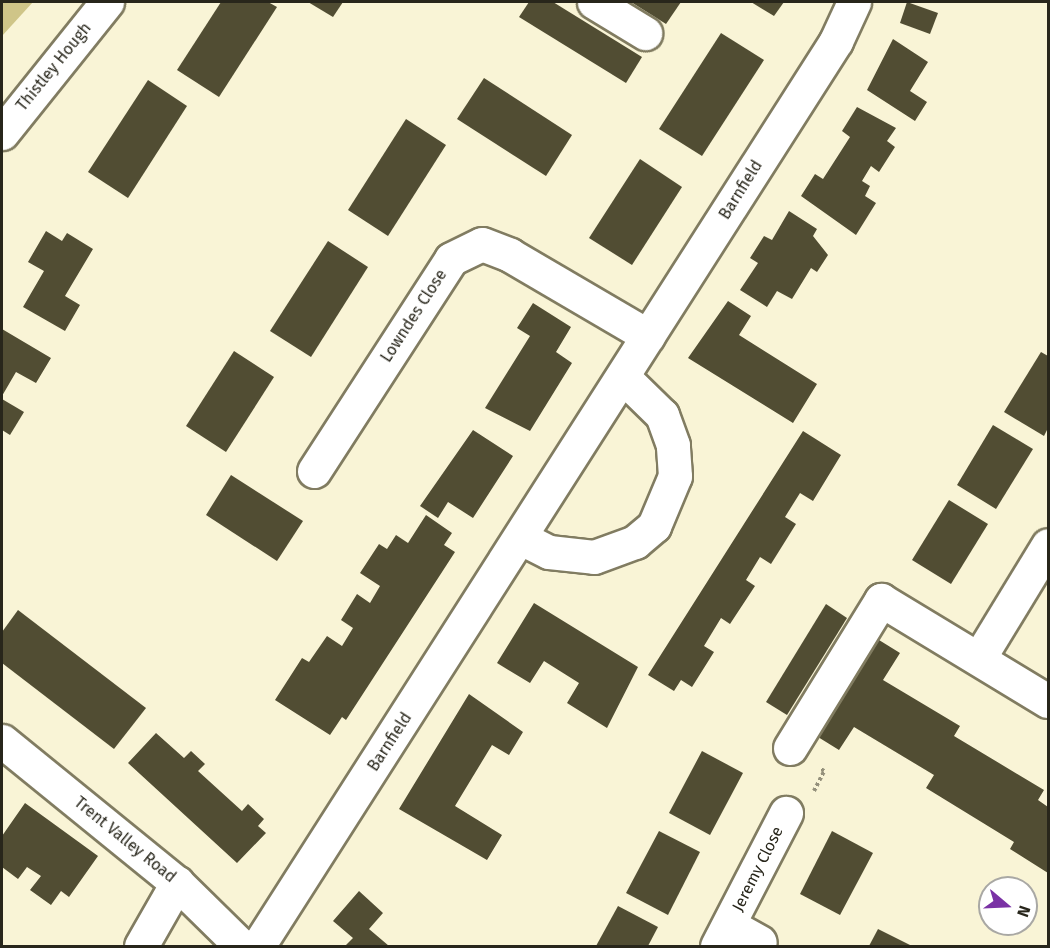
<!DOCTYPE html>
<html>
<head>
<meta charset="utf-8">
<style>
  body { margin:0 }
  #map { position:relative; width:1050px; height:948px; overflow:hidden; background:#f9f4d6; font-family:"Fira Sans",sans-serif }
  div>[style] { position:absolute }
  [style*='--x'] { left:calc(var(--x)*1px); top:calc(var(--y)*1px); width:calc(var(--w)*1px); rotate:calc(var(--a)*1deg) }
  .green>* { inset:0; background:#cfc588 }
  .building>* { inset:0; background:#514d33 }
  .path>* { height:4px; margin-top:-2px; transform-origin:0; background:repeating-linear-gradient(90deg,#95917c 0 3px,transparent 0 6px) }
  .roads { filter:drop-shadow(2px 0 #817c61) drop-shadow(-2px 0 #817c61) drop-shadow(0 2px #817c61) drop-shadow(0 -2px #817c61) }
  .minor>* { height:33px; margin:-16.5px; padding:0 16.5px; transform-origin:16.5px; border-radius:16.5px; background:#fff }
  span { translate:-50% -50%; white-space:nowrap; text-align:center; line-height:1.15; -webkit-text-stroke:6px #fff; paint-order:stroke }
  .street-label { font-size:16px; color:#28261b }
  .frame { position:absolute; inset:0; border:3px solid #28261b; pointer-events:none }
  .north { position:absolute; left:978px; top:876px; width:60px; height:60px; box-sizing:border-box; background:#fff; border:2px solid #a9a8a4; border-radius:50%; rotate:109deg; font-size:16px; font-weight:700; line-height:24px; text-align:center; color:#28261b }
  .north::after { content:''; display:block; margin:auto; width:21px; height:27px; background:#7a32a5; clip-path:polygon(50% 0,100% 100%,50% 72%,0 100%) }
</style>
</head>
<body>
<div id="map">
  <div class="green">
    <i style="clip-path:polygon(2px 2px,33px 2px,2px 36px)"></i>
  </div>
  <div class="building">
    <i style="clip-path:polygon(221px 2px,268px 2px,277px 7px,219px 97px,177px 70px)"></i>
    <i style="clip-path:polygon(308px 2px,343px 2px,333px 17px)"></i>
    <i style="clip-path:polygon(529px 2px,553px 2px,642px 57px,626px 83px,519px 17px)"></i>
    <i style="clip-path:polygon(631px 2px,681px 2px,666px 24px)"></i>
    <i style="clip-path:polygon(751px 2px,784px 2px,774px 16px)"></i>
    <i style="clip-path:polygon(907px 2px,938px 13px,930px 34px,900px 23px)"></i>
    <i style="clip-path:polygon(721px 33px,764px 60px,702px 156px,659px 129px)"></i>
    <i style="clip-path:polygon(893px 39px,928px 62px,910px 91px,927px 102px,915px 121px,867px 90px)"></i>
    <i style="clip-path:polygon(484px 78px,572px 135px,546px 176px,457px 119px)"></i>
    <i style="clip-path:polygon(148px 80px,187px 106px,128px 198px,88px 172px)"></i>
    <i style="clip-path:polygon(857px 107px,896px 128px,887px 141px,895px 147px,879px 172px,871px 166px,862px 181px,870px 186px,865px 196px,876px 203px,856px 235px,801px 196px,815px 174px,823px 179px,850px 137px,842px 131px)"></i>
    <i style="clip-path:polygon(406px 119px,446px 145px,388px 236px,348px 210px)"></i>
    <i style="clip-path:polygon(640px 159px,682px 187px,632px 265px,589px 238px)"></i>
    <i style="clip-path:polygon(789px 211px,817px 229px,813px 236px,828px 255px,817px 272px,811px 268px,792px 299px,777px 291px,767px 307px,740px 290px,758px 263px,750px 258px,764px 236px,772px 240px)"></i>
    <i style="clip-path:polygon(46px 231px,62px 241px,67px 233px,93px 249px,65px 296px,80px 305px,65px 331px,23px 307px,44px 271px,28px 262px)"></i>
    <i style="clip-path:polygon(328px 241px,368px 267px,311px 357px,270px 331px)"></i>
    <i style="clip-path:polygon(728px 301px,751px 316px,739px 335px,817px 384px,793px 423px,688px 358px)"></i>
    <i style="clip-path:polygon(533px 303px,571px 327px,556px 352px,572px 363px,530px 431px,485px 408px,530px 336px,517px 328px)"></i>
    <i style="clip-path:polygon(2px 329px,51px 358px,36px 383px,16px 372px,2px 396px)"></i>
    <i style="clip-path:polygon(234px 351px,274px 377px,226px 452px,186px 426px)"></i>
    <i style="clip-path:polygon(1041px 352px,1048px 356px,1048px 428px,1044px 436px,1004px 412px)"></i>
    <i style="clip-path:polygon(2px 399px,24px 412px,10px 435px,2px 430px)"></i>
    <i style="clip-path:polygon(993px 425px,1033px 449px,996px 509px,957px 485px)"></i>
    <i style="clip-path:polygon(473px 430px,513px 456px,473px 518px,448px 502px,438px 518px,420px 506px)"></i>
    <i style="clip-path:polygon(803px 431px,841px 455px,813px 501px,800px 493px,785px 517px,796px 524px,771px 564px,760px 557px,746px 580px,755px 586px,730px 624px,721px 618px,704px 646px,714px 652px,692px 687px,681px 680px,674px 691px,648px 675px)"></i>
    <i style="clip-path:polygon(231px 475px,303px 521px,277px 561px,206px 515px)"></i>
    <i style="clip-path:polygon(949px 500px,988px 524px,951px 584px,912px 560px)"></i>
    <i style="clip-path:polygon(426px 515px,452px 533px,444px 545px,455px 552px,346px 720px,342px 717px,330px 735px,275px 700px,302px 658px,309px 662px,327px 636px,342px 646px,353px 628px,341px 620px,357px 594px,370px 603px,380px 586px,360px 573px,379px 544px,387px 549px,396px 535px,408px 543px)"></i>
    <i style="clip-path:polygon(534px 603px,638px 667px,607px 728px,567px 703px,579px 683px,544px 661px,530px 683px,497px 663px)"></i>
    <i style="clip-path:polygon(826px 604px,847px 618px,787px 715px,766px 702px)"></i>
    <i style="clip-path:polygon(18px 610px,146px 708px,114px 749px,2px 663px,2px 632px)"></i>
    <i style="clip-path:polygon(879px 640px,900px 653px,883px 680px,960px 726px,954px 736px,1044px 790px,1038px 800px,1048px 807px,1048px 873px,1010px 849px,1014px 842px,926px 788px,934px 775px,854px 727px,839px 750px,818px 737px)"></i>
    <i style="clip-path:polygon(469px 694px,523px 732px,509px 755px,492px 745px,455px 806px,502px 835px,487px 860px,399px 809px)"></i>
    <i style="clip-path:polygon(156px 733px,184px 758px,191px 751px,205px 764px,198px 771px,242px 811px,248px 804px,264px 819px,258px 826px,266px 833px,237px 863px,128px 763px)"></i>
    <i style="clip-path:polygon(702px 751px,743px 773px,710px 835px,669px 813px)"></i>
    <i style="clip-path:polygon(25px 803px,98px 856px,69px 897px,61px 891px,51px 905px,30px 890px,41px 876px,27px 867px,18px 879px,2px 867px,2px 836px)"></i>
    <i style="clip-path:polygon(659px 831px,700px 852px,668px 915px,626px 893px)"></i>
    <i style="clip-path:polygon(832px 831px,873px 853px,840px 915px,800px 894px)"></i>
    <i style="clip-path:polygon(359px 891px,383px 913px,369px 929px,389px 946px,345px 946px,353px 938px,333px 921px)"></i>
    <i style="clip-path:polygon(618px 906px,658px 927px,648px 946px,596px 946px)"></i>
    <i style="clip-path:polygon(878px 929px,912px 946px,869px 946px)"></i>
  </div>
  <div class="path">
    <i style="--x:814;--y:791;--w:22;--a:-63"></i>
    <i style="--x:824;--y:771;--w:5;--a:-143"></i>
  </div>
  <div class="roads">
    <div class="minor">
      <i style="--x:594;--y:2;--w:60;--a:31.3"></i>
      <i style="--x:2;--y:133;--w:168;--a:-51.3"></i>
      <i style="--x:314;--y:471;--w:252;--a:-57.1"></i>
      <i style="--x:451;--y:259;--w:34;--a:-26"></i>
      <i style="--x:482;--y:244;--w:30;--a:21"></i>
      <i style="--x:510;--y:255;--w:160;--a:30.4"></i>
      <i style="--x:521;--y:538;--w:31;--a:27"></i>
      <i style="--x:549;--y:552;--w:45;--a:6.3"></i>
      <i style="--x:594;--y:557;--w:44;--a:-20.1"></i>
      <i style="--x:635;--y:542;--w:25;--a:-40"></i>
      <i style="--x:654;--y:526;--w:54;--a:-67.2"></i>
      <i style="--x:675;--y:476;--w:31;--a:-94"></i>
      <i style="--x:673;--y:445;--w:32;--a:-110"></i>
      <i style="--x:662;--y:415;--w:54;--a:-135.7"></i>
      <i style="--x:979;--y:658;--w:132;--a:-58.6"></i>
      <i style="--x:2;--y:741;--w:225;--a:39.1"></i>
      <i style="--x:177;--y:883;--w:90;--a:44.5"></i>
      <i style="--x:790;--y:748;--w:174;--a:-58.4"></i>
      <i style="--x:881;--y:600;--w:195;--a:31.2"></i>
      <i style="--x:729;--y:925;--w:35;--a:29"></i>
      <i style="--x:141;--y:946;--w:73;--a:-60.3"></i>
      <i style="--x:258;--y:946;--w:1074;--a:-57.43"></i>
      <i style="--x:836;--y:41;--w:43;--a:-65.2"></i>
      <i style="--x:717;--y:946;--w:150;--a:-62.6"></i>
    </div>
  </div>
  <div class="street-label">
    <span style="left:54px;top:67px;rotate:-51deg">Thistley Hough</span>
    <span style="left:741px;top:190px;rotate:-58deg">Barnfield</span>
    <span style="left:414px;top:316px;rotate:-57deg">Lowndes Close</span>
    <span style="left:390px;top:742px;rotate:-57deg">Barnfield</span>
    <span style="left:125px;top:840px;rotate:39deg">Trent Valley Road</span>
    <span style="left:758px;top:869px;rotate:-63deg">Jeremy Close</span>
  </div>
  <div class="frame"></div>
  <div class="north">N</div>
</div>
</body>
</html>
